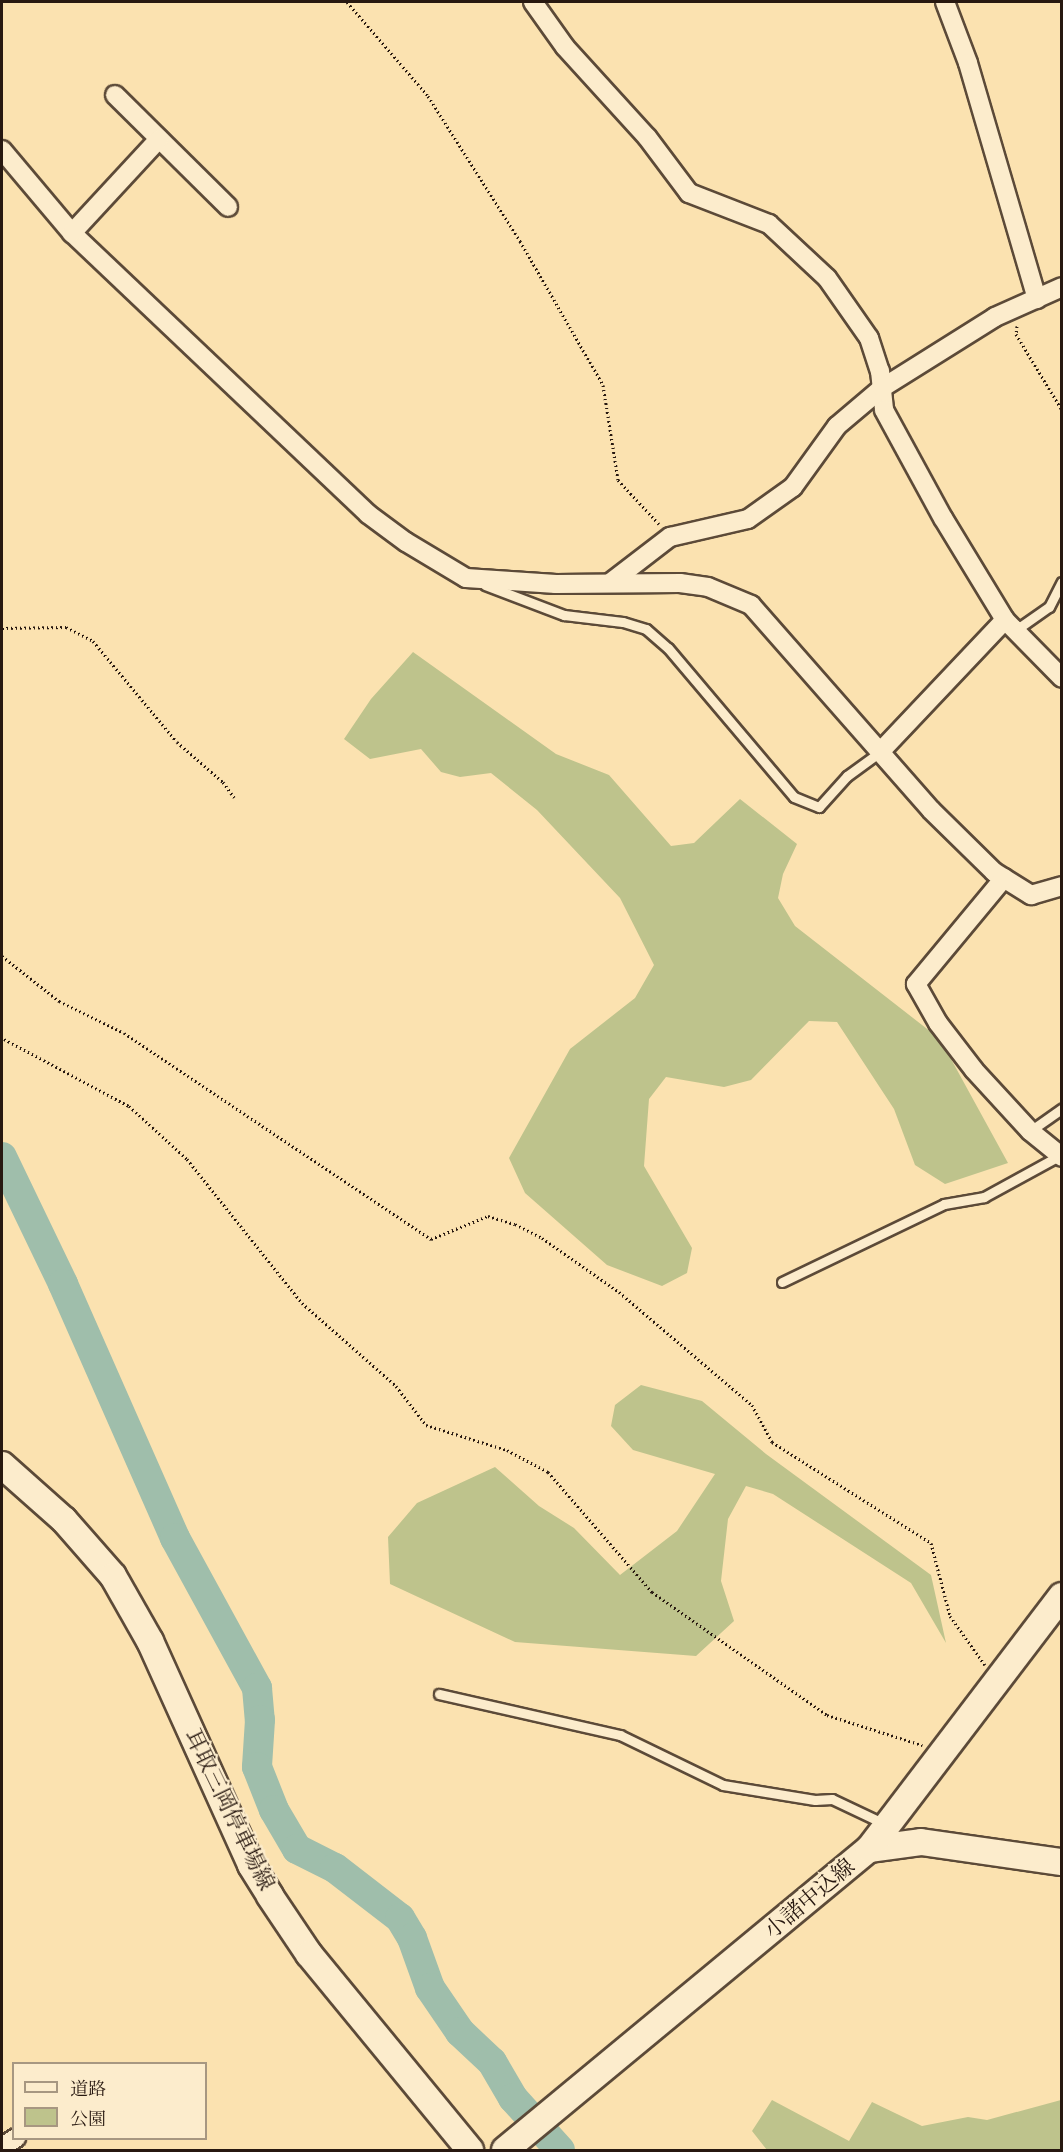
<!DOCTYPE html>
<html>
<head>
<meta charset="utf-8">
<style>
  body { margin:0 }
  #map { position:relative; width:1063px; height:2152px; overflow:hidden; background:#fbe2b0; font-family:"IM FELL DW Pica","Noto Serif JP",serif }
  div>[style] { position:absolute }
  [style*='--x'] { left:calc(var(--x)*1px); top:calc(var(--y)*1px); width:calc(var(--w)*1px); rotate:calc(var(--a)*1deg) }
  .green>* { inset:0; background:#bec38c }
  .river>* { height:30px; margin:-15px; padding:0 15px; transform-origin:15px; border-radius:15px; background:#9fbeab }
  .path>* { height:3px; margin-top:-1.5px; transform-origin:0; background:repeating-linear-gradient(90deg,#271810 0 1.5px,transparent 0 4.5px) }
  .roads { filter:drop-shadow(2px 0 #5c4a38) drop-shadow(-2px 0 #5c4a38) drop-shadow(0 2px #5c4a38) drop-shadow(0 -2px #5c4a38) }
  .lane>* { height:9px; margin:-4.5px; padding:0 4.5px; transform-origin:4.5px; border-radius:4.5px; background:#fceccc }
  .street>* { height:18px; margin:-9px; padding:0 9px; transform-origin:9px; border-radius:9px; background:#fceccc }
  .secondary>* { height:26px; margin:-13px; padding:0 13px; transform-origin:13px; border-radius:13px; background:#fceccc }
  span { translate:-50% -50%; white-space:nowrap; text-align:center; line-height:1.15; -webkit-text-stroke:4.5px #fceccc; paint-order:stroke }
  .street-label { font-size:22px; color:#271810 }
  .frame { position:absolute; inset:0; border:3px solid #271810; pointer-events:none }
  .legend { position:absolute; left:12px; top:2062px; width:195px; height:78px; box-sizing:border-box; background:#fceccc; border:2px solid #a79781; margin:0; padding:8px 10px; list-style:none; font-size:18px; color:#271810 }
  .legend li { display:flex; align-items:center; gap:12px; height:30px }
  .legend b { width:30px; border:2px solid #a79781 }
</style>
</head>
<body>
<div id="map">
  <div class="green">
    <i style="clip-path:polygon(413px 652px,556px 754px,609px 775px,671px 846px,694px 843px,740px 799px,797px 844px,783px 874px,778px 898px,795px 926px,940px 1039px,1008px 1163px,945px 1184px,915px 1165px,894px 1109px,837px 1022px,809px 1021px,751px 1080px,724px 1087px,666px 1077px,649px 1099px,644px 1166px,692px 1248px,687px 1273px,662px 1286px,607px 1265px,525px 1193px,509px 1158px,570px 1049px,635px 998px,654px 965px,620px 898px,537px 810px,491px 773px,460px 777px,441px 772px,421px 749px,370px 759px,344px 739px,371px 699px)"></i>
    <i style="clip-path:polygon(641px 1385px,702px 1401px,766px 1454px,931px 1575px,946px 1643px,911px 1583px,773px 1494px,746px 1486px,728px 1519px,721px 1581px,734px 1621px,696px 1656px,515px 1642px,390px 1584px,388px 1537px,417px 1503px,495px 1467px,539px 1506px,574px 1528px,620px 1575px,677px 1531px,715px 1474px,633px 1450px,611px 1426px,615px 1405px)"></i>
    <i style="clip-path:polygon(772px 2100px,849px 2141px,872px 2102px,922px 2126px,968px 2117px,987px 2120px,1061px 2100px,1061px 2150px,767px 2150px,752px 2131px)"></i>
  </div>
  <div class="river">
    <i style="--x:2;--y:1157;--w:141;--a:64.3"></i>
    <i style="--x:63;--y:1284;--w:278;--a:66.2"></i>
    <i style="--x:175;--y:1538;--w:171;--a:61.3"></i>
    <i style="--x:257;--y:1688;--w:32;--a:85"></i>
    <i style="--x:260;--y:1720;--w:47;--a:93.7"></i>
    <i style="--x:257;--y:1767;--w:46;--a:68.4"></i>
    <i style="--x:274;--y:1810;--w:45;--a:59.5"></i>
    <i style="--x:297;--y:1849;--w:42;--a:26.6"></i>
    <i style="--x:335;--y:1868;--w:82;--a:37.6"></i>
    <i style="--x:400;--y:1918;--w:23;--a:59"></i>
    <i style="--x:412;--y:1938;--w:53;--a:70.2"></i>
    <i style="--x:430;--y:1988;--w:53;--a:55.7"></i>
    <i style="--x:460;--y:2032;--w:44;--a:43.2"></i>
    <i style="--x:492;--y:2062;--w:42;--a:59.7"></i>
    <i style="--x:513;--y:2098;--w:70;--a:47.9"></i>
  </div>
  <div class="path">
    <i style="--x:347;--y:2;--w:124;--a:49.2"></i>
    <i style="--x:428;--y:96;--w:172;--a:57.6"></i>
    <i style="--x:520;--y:241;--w:166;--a:60"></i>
    <i style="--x:603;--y:385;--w:96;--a:81"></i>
    <i style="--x:618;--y:480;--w:60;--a:47"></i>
    <i style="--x:1017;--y:326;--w:8;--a:97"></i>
    <i style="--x:1016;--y:334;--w:89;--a:58.8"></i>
    <i style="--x:2;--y:628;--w:64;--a:-0.9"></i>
    <i style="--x:66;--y:627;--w:30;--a:27"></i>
    <i style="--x:93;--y:641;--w:131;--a:50.3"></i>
    <i style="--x:177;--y:742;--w:61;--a:41"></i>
    <i style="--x:223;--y:782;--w:19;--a:54"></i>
    <i style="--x:2;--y:956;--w:73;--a:38.3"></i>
    <i style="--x:59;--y:1001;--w:72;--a:26.2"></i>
    <i style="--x:124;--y:1033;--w:370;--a:33.9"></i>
    <i style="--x:431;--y:1239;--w:61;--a:-22"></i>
    <i style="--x:488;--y:1216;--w:28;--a:17"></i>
    <i style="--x:515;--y:1224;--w:30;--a:27"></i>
    <i style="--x:542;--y:1238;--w:94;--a:35"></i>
    <i style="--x:619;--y:1292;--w:175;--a:40.4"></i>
    <i style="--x:752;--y:1405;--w:42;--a:61.6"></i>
    <i style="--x:772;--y:1442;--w:188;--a:32.4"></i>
    <i style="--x:931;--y:1543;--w:75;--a:75.4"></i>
    <i style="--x:950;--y:1616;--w:60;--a:54.5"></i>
    <i style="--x:4;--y:1039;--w:142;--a:28.2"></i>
    <i style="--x:129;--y:1106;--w:79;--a:42.4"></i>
    <i style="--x:187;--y:1159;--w:184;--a:51.4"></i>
    <i style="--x:302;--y:1303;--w:125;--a:41.4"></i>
    <i style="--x:396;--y:1386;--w:49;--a:52.4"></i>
    <i style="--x:426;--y:1425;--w:85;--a:17.2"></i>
    <i style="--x:507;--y:1450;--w:47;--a:28.2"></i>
    <i style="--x:548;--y:1472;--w:159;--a:49.1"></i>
    <i style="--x:652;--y:1592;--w:214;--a:35.1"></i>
    <i style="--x:827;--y:1715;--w:100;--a:17.5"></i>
  </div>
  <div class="roads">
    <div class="lane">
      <i style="--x:485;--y:585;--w:85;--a:20.8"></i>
      <i style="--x:564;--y:615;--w:59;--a:6.8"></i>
      <i style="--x:623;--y:622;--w:24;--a:17"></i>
      <i style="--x:646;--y:629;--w:29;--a:41"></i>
      <i style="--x:668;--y:648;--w:195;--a:49.8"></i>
      <i style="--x:794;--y:797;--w:27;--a:22"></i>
      <i style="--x:819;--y:807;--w:42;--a:-47.9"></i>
      <i style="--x:847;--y:776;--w:41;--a:-36"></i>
      <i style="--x:1014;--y:624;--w:7;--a:27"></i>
      <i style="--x:1020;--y:627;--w:35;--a:-35"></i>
      <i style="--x:1049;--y:607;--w:28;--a:-63"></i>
      <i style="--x:1030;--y:1131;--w:39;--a:-35"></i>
      <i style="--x:782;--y:1282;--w:180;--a:-25.7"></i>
      <i style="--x:944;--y:1204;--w:41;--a:-9.9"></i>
      <i style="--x:984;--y:1197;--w:85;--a:-28.7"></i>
      <i style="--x:439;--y:1694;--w:186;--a:12.8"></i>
      <i style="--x:620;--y:1735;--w:114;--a:25.9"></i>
      <i style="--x:723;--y:1785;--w:93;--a:9.3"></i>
      <i style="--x:815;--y:1800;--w:17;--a:-3"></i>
      <i style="--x:832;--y:1799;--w:59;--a:25.3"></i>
    </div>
    <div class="street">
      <i style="--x:533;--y:2;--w:55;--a:54.6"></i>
      <i style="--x:565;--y:47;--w:122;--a:47.7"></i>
      <i style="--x:647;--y:137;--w:70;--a:53.1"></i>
      <i style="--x:689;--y:193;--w:86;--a:21.2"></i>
      <i style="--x:769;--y:224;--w:79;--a:43"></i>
      <i style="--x:827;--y:278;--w:73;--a:55"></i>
      <i style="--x:869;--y:338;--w:35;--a:72"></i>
      <i style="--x:880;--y:371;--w:39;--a:84"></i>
      <i style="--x:884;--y:410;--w:123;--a:61.4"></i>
      <i style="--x:943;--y:518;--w:119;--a:58.7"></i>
      <i style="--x:1005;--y:620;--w:81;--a:45.5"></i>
      <i style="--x:945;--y:2;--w:65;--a:69.3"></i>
      <i style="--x:968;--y:63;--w:246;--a:73.7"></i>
      <i style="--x:115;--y:95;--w:159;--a:44.7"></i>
      <i style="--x:2;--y:150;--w:109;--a:49.9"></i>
      <i style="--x:72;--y:233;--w:408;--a:43.5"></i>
      <i style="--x:368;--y:514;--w:47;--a:36.4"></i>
      <i style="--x:406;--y:542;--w:70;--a:31"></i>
      <i style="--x:466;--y:578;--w:90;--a:3.8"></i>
      <i style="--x:556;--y:584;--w:124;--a:-0.5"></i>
      <i style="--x:680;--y:583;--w:28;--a:8"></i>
      <i style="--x:708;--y:587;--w:47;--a:22.7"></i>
      <i style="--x:751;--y:605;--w:273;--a:48.7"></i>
      <i style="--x:931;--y:810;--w:88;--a:44.5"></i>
      <i style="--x:994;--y:872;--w:44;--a:31.9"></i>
      <i style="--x:1031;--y:895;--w:32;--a:-16"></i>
      <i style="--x:72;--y:233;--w:128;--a:-47.2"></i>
      <i style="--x:610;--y:583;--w:76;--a:-37.5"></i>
      <i style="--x:670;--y:537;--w:80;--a:-13"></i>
      <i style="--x:748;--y:519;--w:55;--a:-35.4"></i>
      <i style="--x:793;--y:487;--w:75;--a:-54.2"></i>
      <i style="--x:837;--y:426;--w:59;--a:-40.2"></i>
      <i style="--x:882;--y:388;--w:133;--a:-32.1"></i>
      <i style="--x:995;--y:317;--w:73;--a:-24.1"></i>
      <i style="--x:880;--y:752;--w:182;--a:-46.6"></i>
      <i style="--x:1004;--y:878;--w:138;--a:129.7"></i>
      <i style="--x:916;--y:984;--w:45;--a:60.6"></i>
      <i style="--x:938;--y:1023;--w:59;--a:52.5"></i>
      <i style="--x:974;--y:1070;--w:83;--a:47.4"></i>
      <i style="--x:1030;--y:1131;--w:41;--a:39.1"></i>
      <i style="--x:2;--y:2147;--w:17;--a:-33"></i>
    </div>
    <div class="secondary">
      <i style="--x:2;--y:1465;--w:83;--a:41.6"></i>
      <i style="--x:64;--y:1520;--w:74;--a:48.8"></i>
      <i style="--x:113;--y:1576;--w:75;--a:60.4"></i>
      <i style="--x:150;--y:1641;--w:246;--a:65.7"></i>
      <i style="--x:251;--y:1865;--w:36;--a:58"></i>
      <i style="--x:270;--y:1896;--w:70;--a:56.1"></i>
      <i style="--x:309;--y:1954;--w:254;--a:50.6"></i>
      <i style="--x:869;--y:1849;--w:52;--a:-7.7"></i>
      <i style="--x:921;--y:1842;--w:142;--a:8.1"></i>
      <i style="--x:505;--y:2150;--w:472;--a:-39.6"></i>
      <i style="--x:869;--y:1849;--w:318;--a:-52.7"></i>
    </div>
  </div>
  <div class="street-label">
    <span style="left:229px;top:1810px;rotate:64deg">耳取三岡停車場線</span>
    <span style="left:810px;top:1899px;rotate:-40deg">小諸中込線</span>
  </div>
  <div class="frame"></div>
  <ul class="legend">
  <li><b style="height:8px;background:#fceccc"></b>道路</li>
  <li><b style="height:16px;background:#bec38c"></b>公園</li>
  </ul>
</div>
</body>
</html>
